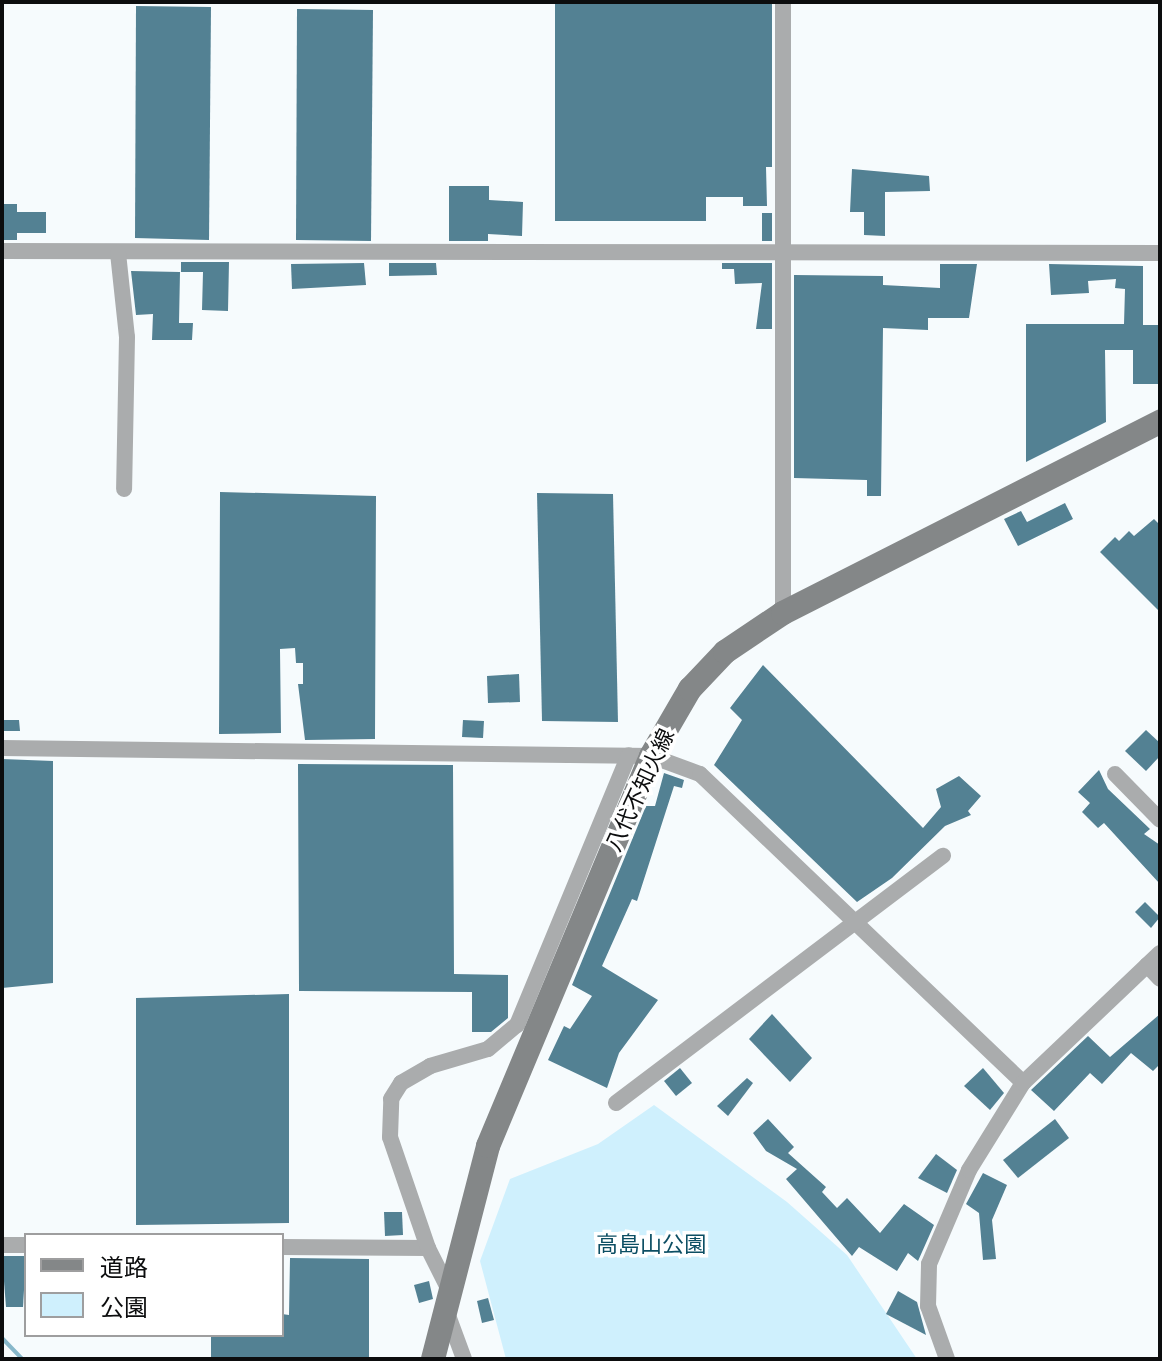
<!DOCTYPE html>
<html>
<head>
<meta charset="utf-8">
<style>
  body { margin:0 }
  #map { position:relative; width:1162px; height:1361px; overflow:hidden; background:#f6fbfd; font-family:Mulish,"Noto Sans JP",sans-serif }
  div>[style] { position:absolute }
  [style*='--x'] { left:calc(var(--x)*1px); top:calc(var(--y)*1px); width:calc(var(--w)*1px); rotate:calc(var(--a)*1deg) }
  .green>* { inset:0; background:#cff0fd }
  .stream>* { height:4px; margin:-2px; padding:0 2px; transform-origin:2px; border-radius:2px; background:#87b7ca }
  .building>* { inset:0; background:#538193 }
  .street>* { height:16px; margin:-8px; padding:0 8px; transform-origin:8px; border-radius:8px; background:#aaacad }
  .secondary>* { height:24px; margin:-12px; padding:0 12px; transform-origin:12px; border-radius:12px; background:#848788 }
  span { translate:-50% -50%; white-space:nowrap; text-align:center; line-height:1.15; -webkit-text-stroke:7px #fff; paint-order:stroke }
  .street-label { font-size:22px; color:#0c0d0e }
  .park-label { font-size:22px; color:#0c4e63 }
  .frame { position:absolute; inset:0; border:4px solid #0c0d0e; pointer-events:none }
  .legend { position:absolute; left:24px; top:1233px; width:260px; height:104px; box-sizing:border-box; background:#fff; border:2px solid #9e9e9f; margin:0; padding:10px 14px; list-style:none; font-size:24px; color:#0c0d0e }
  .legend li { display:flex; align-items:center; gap:16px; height:40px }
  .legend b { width:40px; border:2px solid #9e9e9f }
</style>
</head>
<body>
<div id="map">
  <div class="green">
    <i style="clip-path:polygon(654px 1105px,787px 1202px,847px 1255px,917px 1359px,506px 1359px,480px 1261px,510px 1179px,598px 1144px)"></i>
  </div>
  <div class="stream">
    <i style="--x:2;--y:1338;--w:29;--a:46"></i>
  </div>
  <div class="building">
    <i style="clip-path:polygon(555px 2px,772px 2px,772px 167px,766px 167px,767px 206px,743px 206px,743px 197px,706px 197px,706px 221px,555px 221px)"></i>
    <i style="clip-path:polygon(136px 6px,211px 7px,209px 240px,135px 238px)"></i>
    <i style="clip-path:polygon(297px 9px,373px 10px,371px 241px,296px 240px)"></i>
    <i style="clip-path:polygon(852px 169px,929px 176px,930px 191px,885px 192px,885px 236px,864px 235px,864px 212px,850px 212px)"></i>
    <i style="clip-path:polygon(449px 186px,489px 186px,489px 200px,523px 202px,522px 236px,488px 234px,488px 241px,449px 241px)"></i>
    <i style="clip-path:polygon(2px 204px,17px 204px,17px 212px,46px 212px,46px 233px,17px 233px,17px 240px,2px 240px)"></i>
    <i style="clip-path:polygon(762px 213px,772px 213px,772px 241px,762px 241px)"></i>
    <i style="clip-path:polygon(181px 262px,229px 262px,228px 311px,202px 310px,203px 272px,181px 272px)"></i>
    <i style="clip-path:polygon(364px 263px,366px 285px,292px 289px,291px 264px)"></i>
    <i style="clip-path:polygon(389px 263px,436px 263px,437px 275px,389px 276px)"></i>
    <i style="clip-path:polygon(722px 263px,772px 263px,772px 329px,756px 329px,762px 283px,735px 284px,734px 269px,722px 269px)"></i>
    <i style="clip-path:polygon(940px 264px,977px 264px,969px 318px,928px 318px,928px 330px,883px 328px,881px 496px,867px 496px,867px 480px,794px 478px,794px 275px,883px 276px,883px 285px,940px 288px)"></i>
    <i style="clip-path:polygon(1049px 264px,1143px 266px,1143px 325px,1160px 325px,1160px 384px,1133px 384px,1133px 350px,1105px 350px,1106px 422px,1026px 462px,1026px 324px,1124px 324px,1125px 289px,1115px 288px,1116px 279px,1088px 281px,1089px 293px,1051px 295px)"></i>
    <i style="clip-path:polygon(131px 271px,180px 272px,179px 323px,193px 323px,192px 340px,152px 340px,153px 314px,136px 315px)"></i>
    <i style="clip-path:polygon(220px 492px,376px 496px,375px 739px,305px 740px,298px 684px,303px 684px,303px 663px,296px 663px,295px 648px,280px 649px,281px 733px,219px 734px)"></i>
    <i style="clip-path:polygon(537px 493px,613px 494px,618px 722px,542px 721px)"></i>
    <i style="clip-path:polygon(1065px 503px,1073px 519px,1018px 546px,1004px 519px,1021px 511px,1027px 522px)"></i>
    <i style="clip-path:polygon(1154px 519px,1160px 525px,1160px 612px,1100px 552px,1115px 537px,1119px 541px,1129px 531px,1134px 536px)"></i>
    <i style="clip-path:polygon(763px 665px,923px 828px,941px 807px,936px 789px,959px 776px,981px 796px,968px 811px,971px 815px,945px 826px,892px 878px,857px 902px,714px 765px,742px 720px,730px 708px)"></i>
    <i style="clip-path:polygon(519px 674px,520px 702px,488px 703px,487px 676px)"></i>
    <i style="clip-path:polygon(2px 720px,19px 720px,20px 731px,2px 731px)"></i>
    <i style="clip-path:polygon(463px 720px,484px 721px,483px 738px,462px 737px)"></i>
    <i style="clip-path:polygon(1146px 730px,1160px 743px,1160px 756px,1146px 771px,1125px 751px)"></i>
    <i style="clip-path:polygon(2px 759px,53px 761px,53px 983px,2px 988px)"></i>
    <i style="clip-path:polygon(298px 764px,453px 765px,454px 974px,508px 975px,508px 1018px,491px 1032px,472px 1032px,472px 992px,299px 991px)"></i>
    <i style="clip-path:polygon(1099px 770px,1108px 789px,1150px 829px,1144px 834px,1160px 845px,1160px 884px,1104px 823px,1098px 828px,1082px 812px,1090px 803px,1078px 792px)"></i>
    <i style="clip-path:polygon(664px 773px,684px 780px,682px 788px,674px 786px,637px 901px,632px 899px,602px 966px,658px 1000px,619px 1053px,607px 1088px,548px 1060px,564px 1026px,570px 1029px,592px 996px,572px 985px,646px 806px,655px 806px)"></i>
    <i style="clip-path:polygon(1145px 902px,1160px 917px,1151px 928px,1135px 912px)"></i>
    <i style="clip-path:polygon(289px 994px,289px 1223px,136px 1225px,136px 998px)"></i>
    <i style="clip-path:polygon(772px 1014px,812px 1058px,790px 1082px,749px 1039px)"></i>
    <i style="clip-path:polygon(1160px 1014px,1160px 1064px,1153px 1071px,1131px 1053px,1102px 1084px,1090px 1073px,1054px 1111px,1031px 1090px,1088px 1036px,1110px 1057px)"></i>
    <i style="clip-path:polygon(680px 1068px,692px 1083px,676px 1096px,664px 1081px)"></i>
    <i style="clip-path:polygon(983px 1068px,1004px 1093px,990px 1110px,964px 1086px)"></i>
    <i style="clip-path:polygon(747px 1078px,753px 1083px,728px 1116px,717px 1106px)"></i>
    <i style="clip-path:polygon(768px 1119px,794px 1147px,788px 1153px,826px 1187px,822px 1192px,837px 1208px,847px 1198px,880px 1233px,904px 1204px,934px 1225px,918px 1261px,908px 1253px,897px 1271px,859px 1247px,852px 1256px,786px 1179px,797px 1169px,766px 1151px,753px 1133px)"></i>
    <i style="clip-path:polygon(1055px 1119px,1069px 1138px,1018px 1178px,1003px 1160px)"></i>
    <i style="clip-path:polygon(936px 1154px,957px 1170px,947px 1193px,918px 1178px)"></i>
    <i style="clip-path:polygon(983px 1173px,1007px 1185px,992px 1220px,996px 1259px,983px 1260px,979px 1213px,966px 1204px)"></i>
    <i style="clip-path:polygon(384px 1212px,402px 1212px,403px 1235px,385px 1236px)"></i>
    <i style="clip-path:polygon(2px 1256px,26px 1256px,23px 1307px,6px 1307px)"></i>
    <i style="clip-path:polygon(290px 1258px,369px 1259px,369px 1359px,211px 1359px,211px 1335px,282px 1335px,282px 1314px,289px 1315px)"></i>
    <i style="clip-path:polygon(429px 1281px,433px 1299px,419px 1303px,414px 1285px)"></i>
    <i style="clip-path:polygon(898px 1291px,917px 1302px,926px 1335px,886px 1314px)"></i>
    <i style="clip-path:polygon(488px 1298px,494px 1320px,482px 1323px,477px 1301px)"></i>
  </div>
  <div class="street">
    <i style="--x:2;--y:251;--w:1158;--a:0.1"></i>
    <i style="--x:118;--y:253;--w:84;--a:83.9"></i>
    <i style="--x:127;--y:337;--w:152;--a:91.1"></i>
    <i style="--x:783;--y:613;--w:611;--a:-90"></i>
    <i style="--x:2;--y:748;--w:649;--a:0.71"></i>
    <i style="--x:651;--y:756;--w:52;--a:20.2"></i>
    <i style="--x:700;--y:774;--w:447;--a:43.7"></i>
    <i style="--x:1115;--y:774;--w:64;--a:45.6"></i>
    <i style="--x:1147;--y:965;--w:19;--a:47"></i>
    <i style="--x:616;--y:1103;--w:410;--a:-37.1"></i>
    <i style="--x:2;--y:1245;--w:24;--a:0"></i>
    <i style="--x:282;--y:1247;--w:146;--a:0.4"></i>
    <i style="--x:448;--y:1288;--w:45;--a:-116.6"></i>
    <i style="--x:428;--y:1248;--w:117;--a:-108.9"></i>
    <i style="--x:390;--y:1137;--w:38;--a:-88"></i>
    <i style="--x:391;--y:1099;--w:19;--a:-58"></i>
    <i style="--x:401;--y:1083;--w:34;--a:-30"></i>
    <i style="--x:430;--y:1066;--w:60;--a:-16.3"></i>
    <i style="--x:488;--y:1049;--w:38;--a:-40"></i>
    <i style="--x:517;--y:1025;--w:292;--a:-67.5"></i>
    <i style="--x:446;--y:1310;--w:52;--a:69.8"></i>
    <i style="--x:947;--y:1359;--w:56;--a:-109.7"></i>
    <i style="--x:928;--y:1306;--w:42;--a:-88.6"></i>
    <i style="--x:929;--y:1264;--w:102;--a:-66.9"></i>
    <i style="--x:969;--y:1170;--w:102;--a:-58.2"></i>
    <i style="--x:1023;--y:1083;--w:189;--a:-43.5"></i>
  </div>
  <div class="secondary">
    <i style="--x:433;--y:1359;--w:220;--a:-75.5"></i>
    <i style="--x:488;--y:1146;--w:423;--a:-67.3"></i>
    <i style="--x:651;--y:756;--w:78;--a:-59.8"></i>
    <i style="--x:690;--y:689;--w:51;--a:-46.6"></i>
    <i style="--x:725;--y:652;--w:70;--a:-33.9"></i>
    <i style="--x:783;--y:613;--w:423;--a:-26.9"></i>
  </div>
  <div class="street-label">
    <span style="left:640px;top:790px;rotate:-65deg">八代不知火線</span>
  </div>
  <div class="park-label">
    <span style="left:651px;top:1245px">高島山公園</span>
  </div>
  <div class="frame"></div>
  <ul class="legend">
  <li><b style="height:10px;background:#848788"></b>道路</li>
  <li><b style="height:22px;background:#cff0fd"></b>公園</li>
  </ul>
</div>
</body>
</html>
